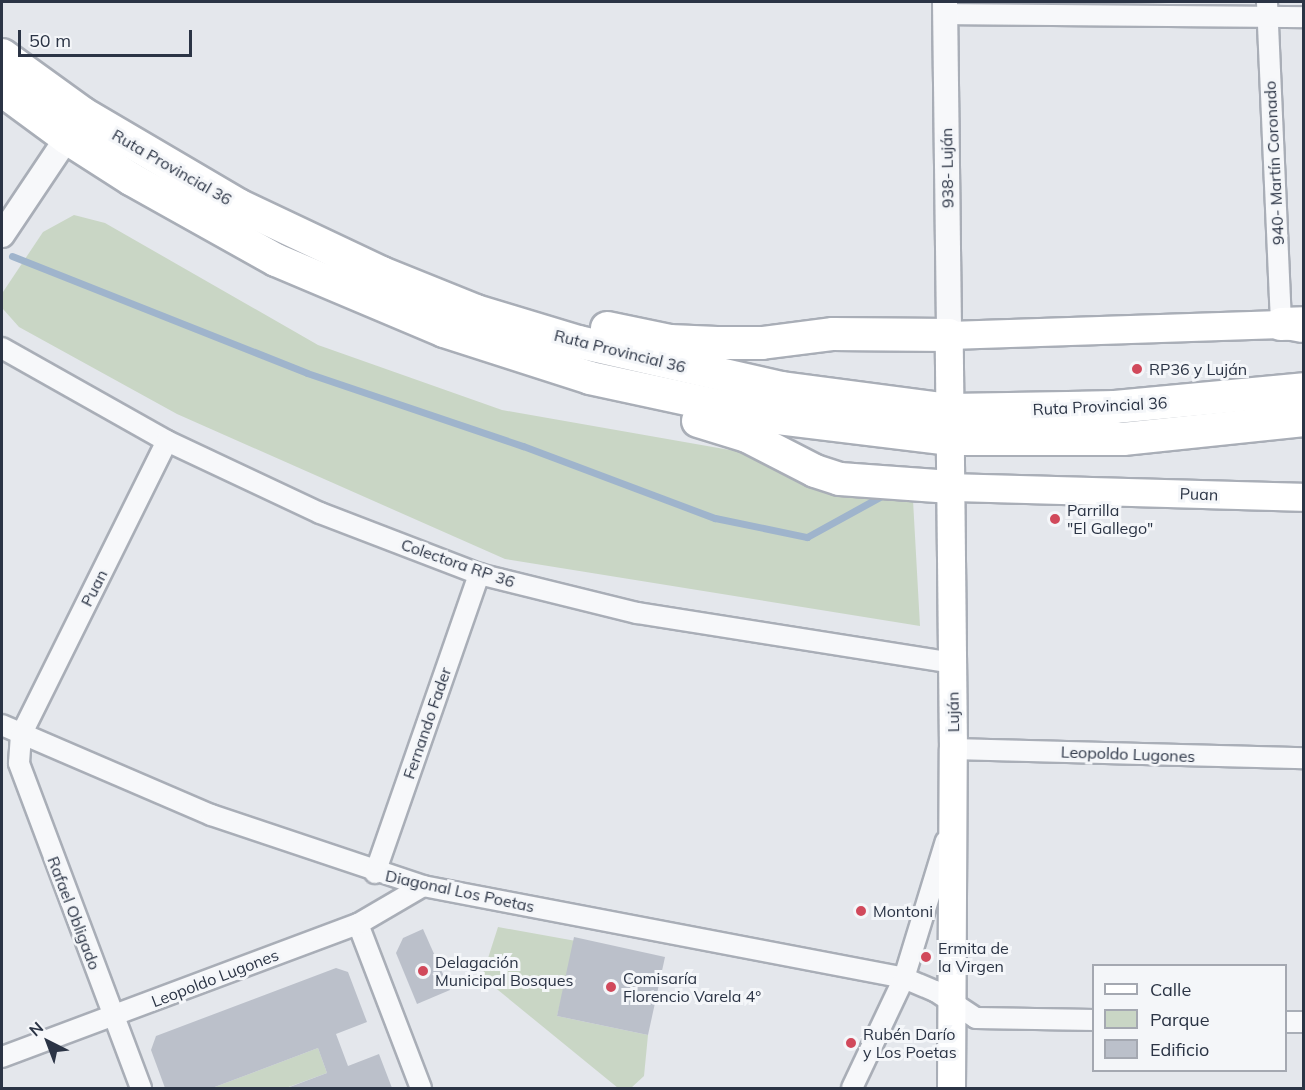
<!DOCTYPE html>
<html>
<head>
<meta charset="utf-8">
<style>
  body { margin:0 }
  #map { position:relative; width:1305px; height:1090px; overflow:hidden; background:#e4e7ec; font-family:Mulish,sans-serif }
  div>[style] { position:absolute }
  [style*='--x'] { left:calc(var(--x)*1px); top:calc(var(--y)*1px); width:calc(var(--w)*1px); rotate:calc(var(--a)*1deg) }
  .green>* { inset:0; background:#c9d6c5 }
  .stream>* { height:7px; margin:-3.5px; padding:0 3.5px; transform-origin:3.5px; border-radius:3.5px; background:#9fb4cc }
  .building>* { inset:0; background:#bbc0ca }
  .roads { filter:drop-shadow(2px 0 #a9aeb7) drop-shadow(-2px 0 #a9aeb7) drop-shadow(0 2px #a9aeb7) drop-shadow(0 -2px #a9aeb7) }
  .minor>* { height:20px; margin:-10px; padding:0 10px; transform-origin:10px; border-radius:10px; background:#f7f8fa }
  .tertiary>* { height:24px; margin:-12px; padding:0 12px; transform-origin:12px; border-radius:12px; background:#f7f8fa }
  .secondary>* { height:27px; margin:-13.5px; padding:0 13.5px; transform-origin:13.5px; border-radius:13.5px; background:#fff }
  .primary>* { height:32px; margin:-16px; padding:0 16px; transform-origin:16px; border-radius:16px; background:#fff }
  .dots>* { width:16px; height:16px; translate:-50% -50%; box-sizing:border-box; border:3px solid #f4f6f9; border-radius:50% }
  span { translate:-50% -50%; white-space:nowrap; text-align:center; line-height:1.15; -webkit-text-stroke:6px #f4f6f9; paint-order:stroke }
  .street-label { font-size:16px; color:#2b3445 }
  .poi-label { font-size:16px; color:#2b3445 }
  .left { translate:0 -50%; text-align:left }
  .frame { position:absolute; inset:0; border:3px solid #2b3445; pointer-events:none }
  .legend { position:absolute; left:1092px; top:964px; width:195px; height:108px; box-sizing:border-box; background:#f4f6f9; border:2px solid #a4a8b1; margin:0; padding:8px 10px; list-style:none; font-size:18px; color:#2b3445 }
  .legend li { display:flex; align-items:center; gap:12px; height:30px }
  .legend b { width:30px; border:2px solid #a4a8b1 }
  .north { position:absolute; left:18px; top:1012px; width:60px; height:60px; -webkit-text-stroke:4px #f4f6f9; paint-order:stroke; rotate:318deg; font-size:16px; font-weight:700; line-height:24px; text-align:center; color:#2b3445 }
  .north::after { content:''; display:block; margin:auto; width:21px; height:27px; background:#2b3445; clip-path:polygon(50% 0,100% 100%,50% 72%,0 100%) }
  .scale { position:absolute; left:18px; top:30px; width:174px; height:27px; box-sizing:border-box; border:3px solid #2b3445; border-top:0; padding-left:8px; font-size:18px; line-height:21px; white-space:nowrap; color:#2b3445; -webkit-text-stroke:4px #f4f6f9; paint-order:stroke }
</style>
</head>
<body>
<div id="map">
  <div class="green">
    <i style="clip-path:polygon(74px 215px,105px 223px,318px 345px,502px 410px,912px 482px,920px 626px,505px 559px,177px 414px,19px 327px,3px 309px,3px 292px,43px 232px)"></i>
    <i style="clip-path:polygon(498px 927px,576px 941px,557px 1016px,648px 1035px,644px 1076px,631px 1088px,618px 1088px,482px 977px)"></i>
    <i style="clip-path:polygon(318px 1048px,327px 1073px,286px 1088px,212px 1088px)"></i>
  </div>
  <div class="stream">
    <i style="--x:12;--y:256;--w:317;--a:21.6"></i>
    <i style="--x:307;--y:373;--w:228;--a:18.7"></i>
    <i style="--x:523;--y:446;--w:205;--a:20.6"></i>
    <i style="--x:715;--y:518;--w:94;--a:11.7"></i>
    <i style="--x:807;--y:537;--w:91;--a:-28.8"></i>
  </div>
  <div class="building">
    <i style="clip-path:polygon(423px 929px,450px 990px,417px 1004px,396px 953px,403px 938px)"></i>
    <i style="clip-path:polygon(574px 937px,665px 957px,648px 1035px,557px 1016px)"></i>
    <i style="clip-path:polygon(336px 968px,348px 972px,367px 1022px,336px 1034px,348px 1066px,379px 1054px,392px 1088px,287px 1088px,327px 1073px,318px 1048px,212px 1088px,165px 1088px,151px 1050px,156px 1036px)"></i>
  </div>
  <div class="roads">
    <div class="minor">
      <i style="--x:1267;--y:2;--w:322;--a:87.5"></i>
      <i style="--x:946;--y:14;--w:358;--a:0.5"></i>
      <i style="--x:2;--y:348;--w:189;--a:29.4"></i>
      <i style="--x:167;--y:441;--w:169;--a:25.2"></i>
      <i style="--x:320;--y:513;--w:170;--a:21"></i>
      <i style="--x:479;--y:574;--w:163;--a:13.9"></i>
      <i style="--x:637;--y:613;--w:319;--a:9"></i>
      <i style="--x:2;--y:725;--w:228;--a:23.3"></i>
      <i style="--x:211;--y:815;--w:224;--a:18.5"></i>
      <i style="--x:423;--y:886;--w:490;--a:10.8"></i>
      <i style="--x:904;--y:978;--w:34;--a:23"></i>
      <i style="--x:935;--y:991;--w:49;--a:33.4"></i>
      <i style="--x:976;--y:1018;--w:118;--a:1"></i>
      <i style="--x:953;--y:749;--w:351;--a:1.5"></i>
      <i style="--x:375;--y:873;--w:317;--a:-70.8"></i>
      <i style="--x:358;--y:924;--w:176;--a:69"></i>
      <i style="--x:1286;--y:1022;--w:18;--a:0"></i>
      <i style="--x:2;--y:1057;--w:380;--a:-20.5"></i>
      <i style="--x:358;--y:924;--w:75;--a:-30.3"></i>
      <i style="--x:141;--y:1088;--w:347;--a:-110.6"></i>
      <i style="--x:19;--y:763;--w:28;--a:-86"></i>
      <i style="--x:21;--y:735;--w:328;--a:-63.6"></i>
      <i style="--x:852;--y:1088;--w:122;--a:-64.7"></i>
      <i style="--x:904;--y:978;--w:143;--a:-73"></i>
    </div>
    <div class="tertiary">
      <i style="--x:945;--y:2;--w:333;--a:89.3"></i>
      <i style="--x:2;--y:235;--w:117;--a:-56.2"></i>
    </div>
    <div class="secondary">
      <i style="--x:951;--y:487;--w:353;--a:1.6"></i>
      <i style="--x:951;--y:1088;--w:339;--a:-89.7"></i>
      <i style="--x:953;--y:749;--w:414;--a:-90.6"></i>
      <i style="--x:949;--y:335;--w:332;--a:-1.9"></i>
      <i style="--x:1281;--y:324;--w:20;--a:11"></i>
    </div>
    <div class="primary">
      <i style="--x:2;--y:55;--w:99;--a:35.9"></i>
      <i style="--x:82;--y:113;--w:181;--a:30.5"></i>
      <i style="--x:238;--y:205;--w:159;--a:25.3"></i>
      <i style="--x:382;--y:273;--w:101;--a:22"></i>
      <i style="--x:476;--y:311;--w:108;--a:16.8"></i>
      <i style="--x:579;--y:342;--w:208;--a:12.8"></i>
      <i style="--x:782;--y:388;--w:169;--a:7.5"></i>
      <i style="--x:950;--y:410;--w:165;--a:-1"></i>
      <i style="--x:1115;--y:407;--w:190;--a:-5.4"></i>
      <i style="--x:2;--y:90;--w:81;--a:36.4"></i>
      <i style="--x:67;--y:138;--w:76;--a:32.6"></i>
      <i style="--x:131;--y:179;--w:166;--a:29.2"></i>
      <i style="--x:276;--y:260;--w:182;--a:22.9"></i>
      <i style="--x:444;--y:331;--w:153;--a:17.8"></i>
      <i style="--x:590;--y:378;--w:184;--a:12.2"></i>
      <i style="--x:770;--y:417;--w:180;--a:7"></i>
      <i style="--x:949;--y:439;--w:174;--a:0"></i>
      <i style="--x:1123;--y:439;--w:182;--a:-6"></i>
      <i style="--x:1281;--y:324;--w:23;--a:-2"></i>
      <i style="--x:607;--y:328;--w:64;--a:11.7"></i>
      <i style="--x:670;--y:341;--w:47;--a:2.4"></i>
      <i style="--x:717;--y:343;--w:45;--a:0"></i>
      <i style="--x:762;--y:343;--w:72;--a:-7.2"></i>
      <i style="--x:833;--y:334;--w:116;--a:0.5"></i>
      <i style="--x:698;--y:421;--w:51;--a:17"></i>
      <i style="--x:747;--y:436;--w:76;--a:27.2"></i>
      <i style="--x:815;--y:471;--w:26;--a:18"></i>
      <i style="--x:840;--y:479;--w:111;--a:4.1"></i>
    </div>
  </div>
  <div class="dots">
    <i style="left:1137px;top:369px;background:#d1495b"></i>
    <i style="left:1055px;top:519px;background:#d1495b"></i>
    <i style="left:861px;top:911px;background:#d1495b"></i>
    <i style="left:926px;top:957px;background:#d1495b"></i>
    <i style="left:423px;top:971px;background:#d1495b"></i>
    <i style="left:611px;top:987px;background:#d1495b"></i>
    <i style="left:851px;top:1043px;background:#d1495b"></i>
  </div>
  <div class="street-label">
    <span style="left:1274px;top:163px;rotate:-93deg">940- Martín Coronado</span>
    <span style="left:172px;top:167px;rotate:30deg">Ruta Provincial 36</span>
    <span style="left:947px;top:168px;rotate:-91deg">938- Luján</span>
    <span style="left:620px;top:351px;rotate:14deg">Ruta Provincial 36</span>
    <span style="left:1100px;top:406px;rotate:-3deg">Ruta Provincial 36</span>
    <span style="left:1199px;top:494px;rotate:2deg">Puan</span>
    <span style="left:458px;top:563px;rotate:19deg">Colectora RP 36</span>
    <span style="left:94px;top:588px;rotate:-63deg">Puan</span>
    <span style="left:953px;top:712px;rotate:-91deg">Luján</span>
    <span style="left:427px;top:723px;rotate:-71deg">Fernando Fader</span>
    <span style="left:1128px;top:754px;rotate:2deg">Leopoldo Lugones</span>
    <span style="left:460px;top:891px;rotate:12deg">Diagonal Los Poetas</span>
    <span style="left:74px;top:913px;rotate:69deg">Rafael Obligado</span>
    <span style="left:215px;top:978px;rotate:-21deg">Leopoldo Lugones</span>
  </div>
  <div class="poi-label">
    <span class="left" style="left:1149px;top:369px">RP36 y Luján</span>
    <span class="left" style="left:1067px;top:519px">Parrilla<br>"El Gallego"</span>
    <span class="left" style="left:873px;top:911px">Montoni</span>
    <span class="left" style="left:938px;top:957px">Ermita de<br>la Virgen</span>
    <span class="left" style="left:435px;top:971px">Delagación<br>Municipal Bosques</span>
    <span class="left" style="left:623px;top:987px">Comisaría<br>Florencio Varela 4°</span>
    <span class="left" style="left:863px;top:1043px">Rubén Darío<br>y Los Poetas</span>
  </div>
  <div class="frame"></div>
  <ul class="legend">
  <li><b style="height:8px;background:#fff"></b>Calle</li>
  <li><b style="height:16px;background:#c9d6c5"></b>Parque</li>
  <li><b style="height:16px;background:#bbc0ca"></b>Edificio</li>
  </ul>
  <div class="north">N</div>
  <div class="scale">50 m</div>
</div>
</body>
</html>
